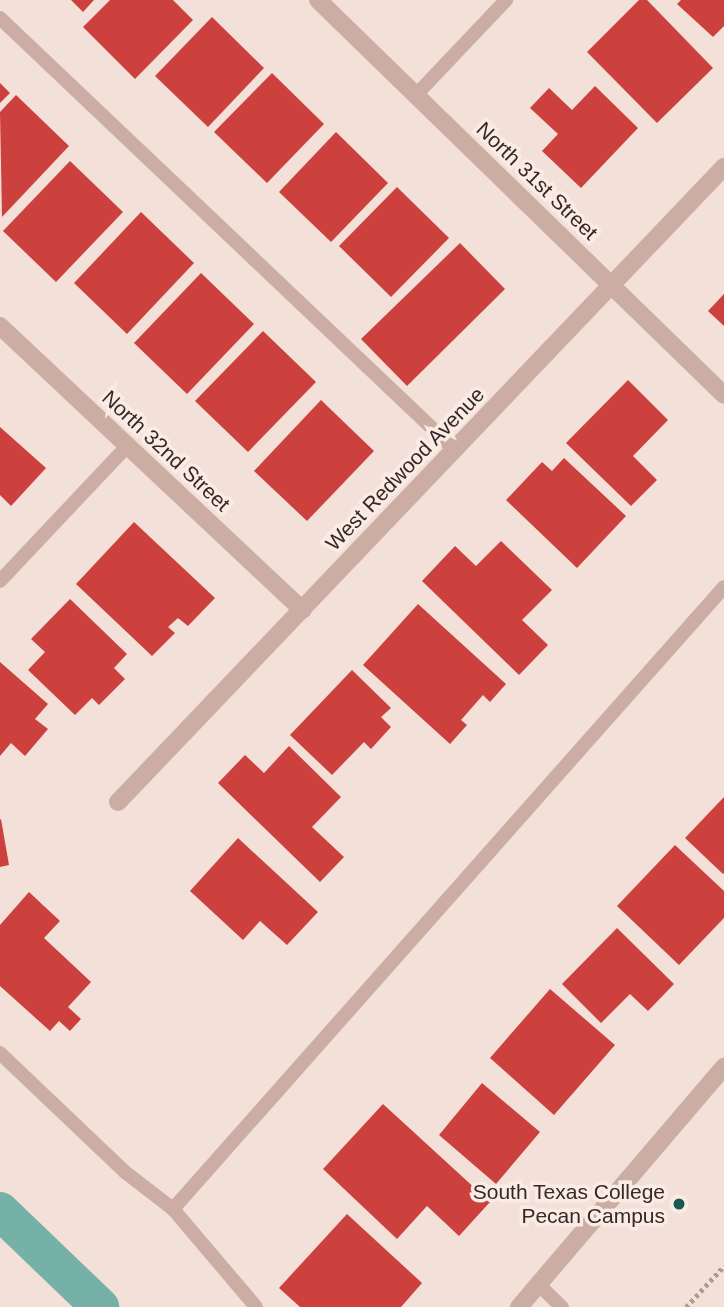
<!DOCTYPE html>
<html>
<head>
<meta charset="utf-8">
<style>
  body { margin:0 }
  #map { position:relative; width:724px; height:1307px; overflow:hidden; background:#f3e1d9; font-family:Arial,sans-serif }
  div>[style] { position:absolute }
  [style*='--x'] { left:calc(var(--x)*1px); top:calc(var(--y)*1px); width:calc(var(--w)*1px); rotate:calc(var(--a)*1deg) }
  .canal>* { height:38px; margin:-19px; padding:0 19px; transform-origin:19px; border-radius:19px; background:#76b1a7 }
  .building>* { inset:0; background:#cc403d }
  .path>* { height:4.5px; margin-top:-2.25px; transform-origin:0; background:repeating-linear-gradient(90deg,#b7978e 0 3.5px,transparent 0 7px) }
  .service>* { height:14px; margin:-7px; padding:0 7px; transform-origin:7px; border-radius:7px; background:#cbada4 }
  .minor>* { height:18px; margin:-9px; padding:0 9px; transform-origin:9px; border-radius:9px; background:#cbada4 }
  .tertiary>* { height:18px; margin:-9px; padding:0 9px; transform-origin:9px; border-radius:9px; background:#cbada4 }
  .dots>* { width:19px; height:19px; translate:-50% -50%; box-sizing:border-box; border:4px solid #faece5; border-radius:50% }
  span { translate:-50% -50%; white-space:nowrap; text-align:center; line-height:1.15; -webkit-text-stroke:7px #faece5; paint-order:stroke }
  .street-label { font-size:21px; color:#362826 }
  .poi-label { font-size:21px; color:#362826 }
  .right { translate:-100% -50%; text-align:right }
</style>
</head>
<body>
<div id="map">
  <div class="canal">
    <i style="--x:0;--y:1211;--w:139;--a:43.8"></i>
  </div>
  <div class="building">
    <i style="clip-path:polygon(71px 0,94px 0,83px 12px)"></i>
    <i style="clip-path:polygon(110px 0,173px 0,193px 20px,135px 79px,83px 27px)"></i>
    <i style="clip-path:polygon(639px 0,647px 0,713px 68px,657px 123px,587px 52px)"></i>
    <i style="clip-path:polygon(681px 0,724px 0,724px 26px,713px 37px,677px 4px)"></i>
    <i style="clip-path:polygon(212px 17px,264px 68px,208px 127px,155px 76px)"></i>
    <i style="clip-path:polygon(272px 73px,324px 124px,267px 183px,214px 132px)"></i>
    <i style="clip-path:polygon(0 83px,10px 93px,0 103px)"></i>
    <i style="clip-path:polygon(595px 86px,638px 128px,581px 188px,542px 151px,558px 134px,530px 108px,549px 88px,572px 110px)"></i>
    <i style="clip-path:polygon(16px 95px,69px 146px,2px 217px,0 112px)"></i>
    <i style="clip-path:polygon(336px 132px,388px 183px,331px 242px,279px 192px)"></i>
    <i style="clip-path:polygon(70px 161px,123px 212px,56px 282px,3px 231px)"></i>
    <i style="clip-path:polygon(397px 187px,449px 238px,391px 297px,339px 246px)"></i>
    <i style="clip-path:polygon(141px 212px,194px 263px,127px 334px,74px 283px)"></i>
    <i style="clip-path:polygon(460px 243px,505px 289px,407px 386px,361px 339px)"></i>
    <i style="clip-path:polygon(201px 273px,254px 324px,187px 394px,134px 343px)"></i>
    <i style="clip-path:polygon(724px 294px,724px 326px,708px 311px)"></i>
    <i style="clip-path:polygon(263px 331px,316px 382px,248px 452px,195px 401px)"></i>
    <i style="clip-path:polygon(628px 380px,668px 420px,633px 456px,657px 480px,631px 506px,566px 443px)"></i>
    <i style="clip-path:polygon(321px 400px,374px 451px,307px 521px,254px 471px)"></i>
    <i style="clip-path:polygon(0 427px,46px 468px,11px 506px,0 495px)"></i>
    <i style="clip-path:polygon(564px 458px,626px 516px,577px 568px,506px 500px,542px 462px,552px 471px)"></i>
    <i style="clip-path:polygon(134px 522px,215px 598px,188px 626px,178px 618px,168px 627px,175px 633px,152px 656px,76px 584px)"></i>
    <i style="clip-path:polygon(501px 541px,552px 590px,522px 620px,548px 645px,519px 675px,422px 581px,455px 546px,476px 566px)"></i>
    <i style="clip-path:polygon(70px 599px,127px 654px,114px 668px,125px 679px,99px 705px,92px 698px,75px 715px,28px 670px,45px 652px,31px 639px)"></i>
    <i style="clip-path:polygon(418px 604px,506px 684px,490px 702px,483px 695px,461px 720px,467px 725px,450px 744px,363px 665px)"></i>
    <i style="clip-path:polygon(0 662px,48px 704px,35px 719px,48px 729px,25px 756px,11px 743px,0 756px)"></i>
    <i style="clip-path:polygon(352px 670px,391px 708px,381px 717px,391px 727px,371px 749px,364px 742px,332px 775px,290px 735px)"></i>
    <i style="clip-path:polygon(289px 746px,341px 797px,312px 827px,344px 857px,320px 882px,218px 783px,245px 755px,264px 773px)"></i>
    <i style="clip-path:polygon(724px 797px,724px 873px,723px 874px,685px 838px)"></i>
    <i style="clip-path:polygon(1px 819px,9px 865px,0 867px,0 820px)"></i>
    <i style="clip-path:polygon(238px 838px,318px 912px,287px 945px,260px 921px,243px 940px,190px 891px)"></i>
    <i style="clip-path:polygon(675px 845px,724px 891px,724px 918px,679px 965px,617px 906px)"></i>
    <i style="clip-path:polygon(29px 892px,60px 921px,44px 938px,91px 982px,68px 1007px,81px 1019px,70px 1031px,59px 1021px,50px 1031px,0 986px,0 925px)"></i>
    <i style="clip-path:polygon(617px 928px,674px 984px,648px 1011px,630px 994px,601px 1023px,562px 984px)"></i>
    <i style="clip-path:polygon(550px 989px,615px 1045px,554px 1115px,490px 1058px)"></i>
    <i style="clip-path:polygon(482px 1083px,540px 1132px,496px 1184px,439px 1135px)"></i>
    <i style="clip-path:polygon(383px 1104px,490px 1202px,459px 1236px,427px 1206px,397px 1239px,323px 1169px)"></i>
    <i style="clip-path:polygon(347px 1214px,422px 1283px,401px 1307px,300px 1307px,279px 1288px)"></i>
  </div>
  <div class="path">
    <i style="--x:686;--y:1307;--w:56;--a:-47.2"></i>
  </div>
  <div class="service">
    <i style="--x:0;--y:18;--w:627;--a:43.51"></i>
    <i style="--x:416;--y:95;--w:131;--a:-46.5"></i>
    <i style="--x:0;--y:581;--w:185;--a:-46.7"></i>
    <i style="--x:0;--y:1053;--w:173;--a:43.6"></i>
    <i style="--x:125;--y:1172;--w:61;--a:37.6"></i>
    <i style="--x:173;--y:1209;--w:128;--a:49.7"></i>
    <i style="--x:173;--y:1209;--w:831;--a:-48.46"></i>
    <i style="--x:539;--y:1285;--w:32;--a:44"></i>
  </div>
  <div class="minor">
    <i style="--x:318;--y:0;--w:566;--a:44.21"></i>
    <i style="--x:0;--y:326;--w:415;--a:43.2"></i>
    <i style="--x:118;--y:802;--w:878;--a:-46.34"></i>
  </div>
  <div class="tertiary">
    <i style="--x:519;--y:1307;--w:316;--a:-49.5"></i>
  </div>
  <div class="dots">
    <i style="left:679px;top:1204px;background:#1a5950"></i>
  </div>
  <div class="street-label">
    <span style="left:537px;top:181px;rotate:44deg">North 31st Street</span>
    <span style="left:166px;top:451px;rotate:43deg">North 32nd Street</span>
    <span style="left:405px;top:469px;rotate:-46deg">West Redwood Avenue</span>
  </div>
  <div class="poi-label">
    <span class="right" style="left:665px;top:1204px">South Texas College<br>Pecan Campus</span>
  </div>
</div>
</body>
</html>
